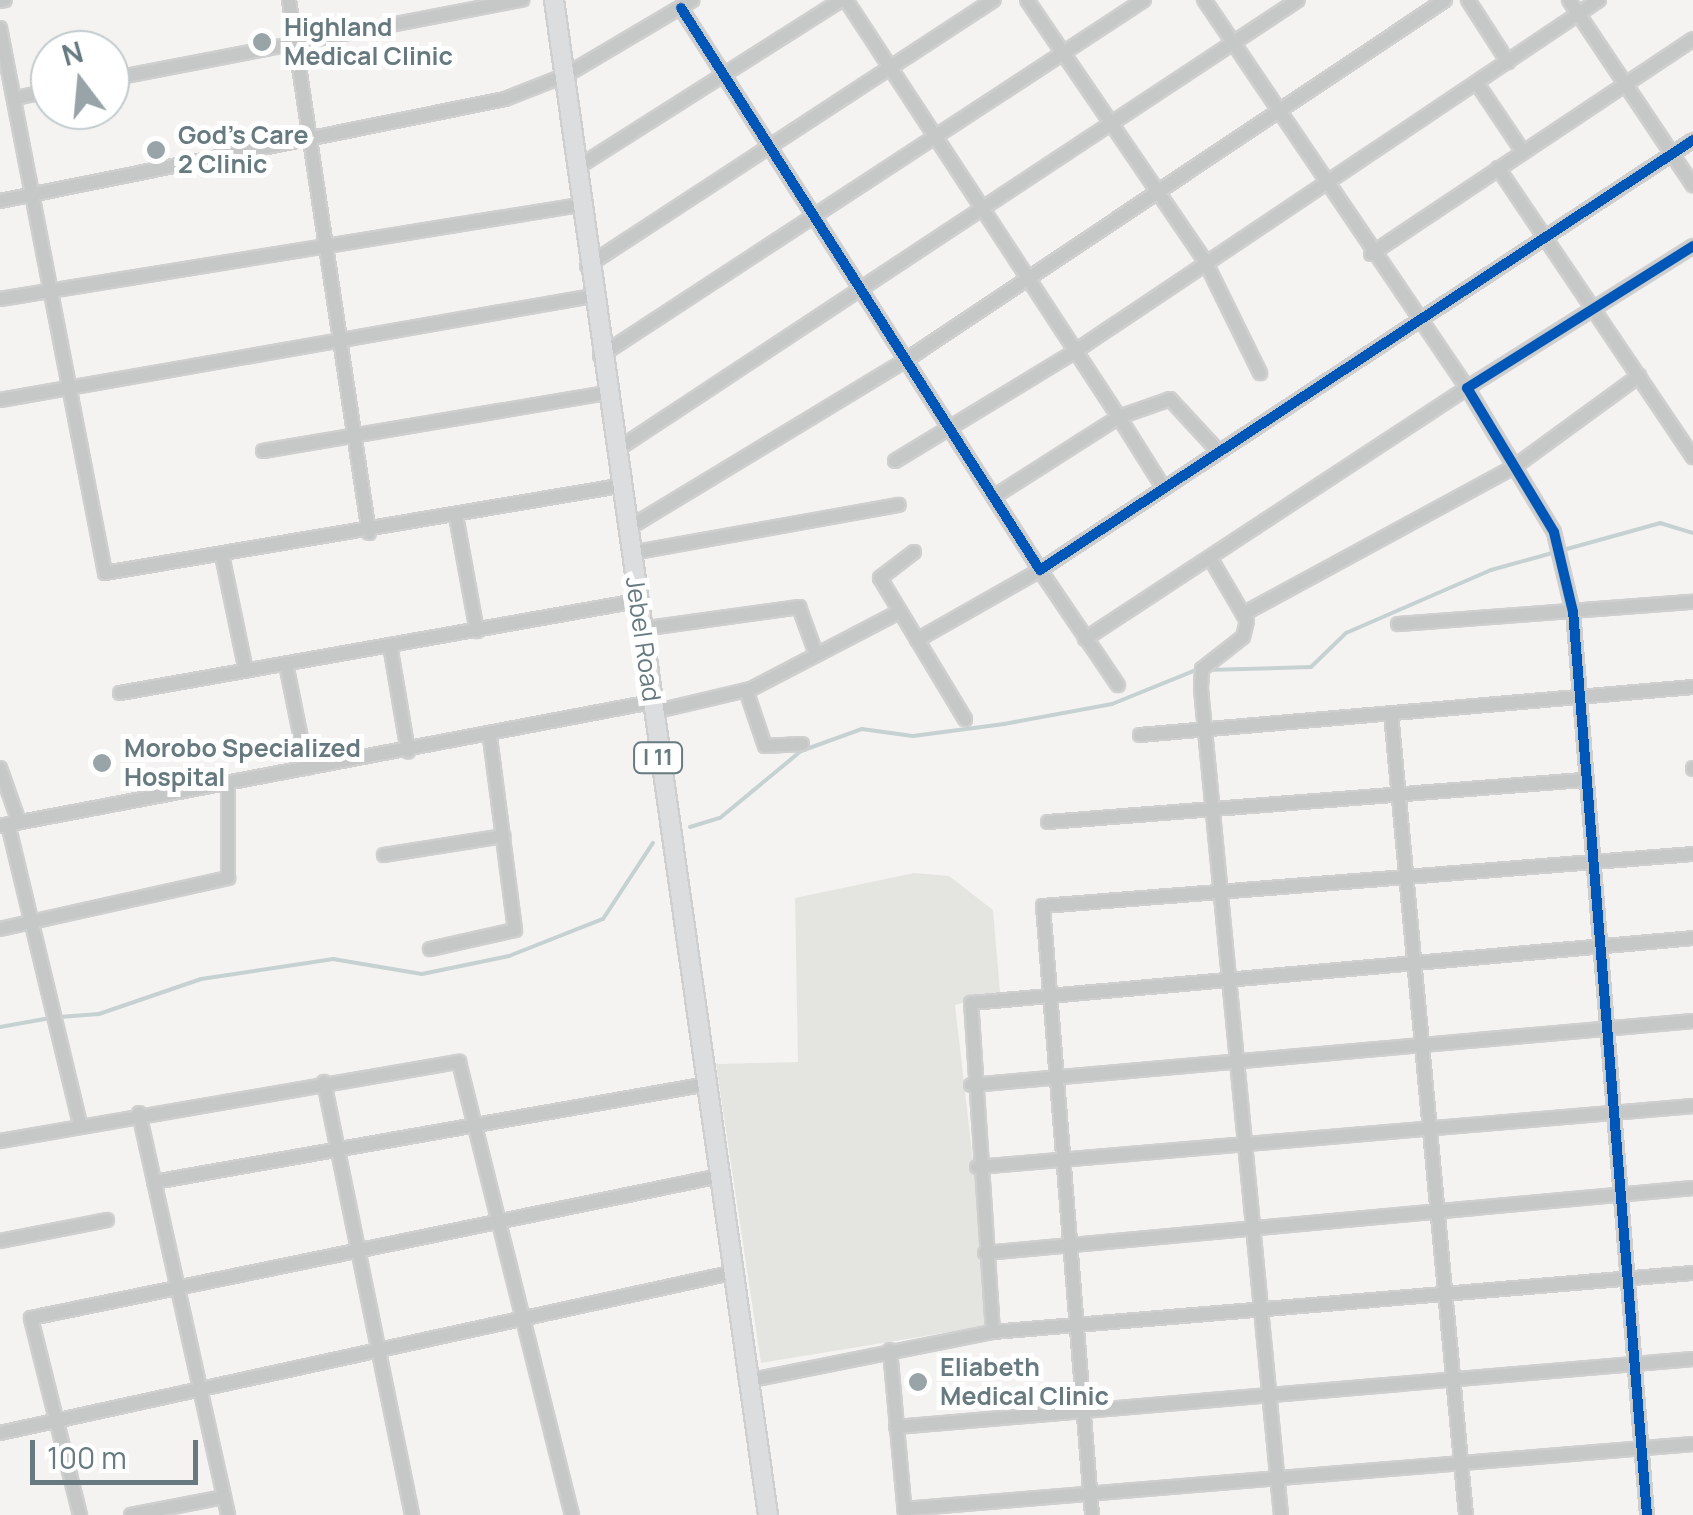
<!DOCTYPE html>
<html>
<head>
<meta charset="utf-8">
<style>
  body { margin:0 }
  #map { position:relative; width:1693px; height:1515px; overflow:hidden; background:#f4f3f2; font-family:Manrope,sans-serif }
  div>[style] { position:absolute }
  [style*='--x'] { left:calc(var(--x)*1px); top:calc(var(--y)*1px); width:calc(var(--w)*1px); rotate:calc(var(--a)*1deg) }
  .green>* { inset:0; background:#e4e5e0 }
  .stream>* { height:4px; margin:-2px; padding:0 2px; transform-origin:2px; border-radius:2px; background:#c6d1d1 }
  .roads { filter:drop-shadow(2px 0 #cfcfcf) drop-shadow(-2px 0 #cfcfcf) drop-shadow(0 2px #cfcfcf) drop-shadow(0 -2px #cfcfcf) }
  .minor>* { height:12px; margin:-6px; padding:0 6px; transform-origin:6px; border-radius:6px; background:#c6c8c8 }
  .major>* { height:18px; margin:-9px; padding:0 9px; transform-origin:9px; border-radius:9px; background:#dcddde }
  .cycleway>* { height:10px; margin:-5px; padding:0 5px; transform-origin:5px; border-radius:5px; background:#0057b8 }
  .dots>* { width:28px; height:28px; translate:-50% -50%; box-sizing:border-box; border:5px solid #fff; border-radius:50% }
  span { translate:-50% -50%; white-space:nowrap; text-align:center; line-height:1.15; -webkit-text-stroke:10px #fff; paint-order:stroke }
  .shield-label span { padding:2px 8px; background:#fff; border:2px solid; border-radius:8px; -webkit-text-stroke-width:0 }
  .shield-label { font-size:22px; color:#667a80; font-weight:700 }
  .poi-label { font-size:25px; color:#667a80; font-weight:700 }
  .left { translate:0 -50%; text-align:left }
  .street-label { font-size:25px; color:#667a80 }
  .north { position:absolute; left:30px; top:30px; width:100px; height:100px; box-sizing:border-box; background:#fff; border:2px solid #c2cacc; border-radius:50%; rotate:344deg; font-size:28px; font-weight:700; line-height:40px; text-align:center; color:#667a80 }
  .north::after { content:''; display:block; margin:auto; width:35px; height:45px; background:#98a4a8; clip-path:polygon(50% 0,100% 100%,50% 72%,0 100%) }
  .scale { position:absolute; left:30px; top:1440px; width:168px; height:45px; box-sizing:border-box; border:5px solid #667a80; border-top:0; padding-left:12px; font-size:30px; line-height:35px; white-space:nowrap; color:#667a80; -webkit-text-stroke:8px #fff; paint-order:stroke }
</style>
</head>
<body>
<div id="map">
  <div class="green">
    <i style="clip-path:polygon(914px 873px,949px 876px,993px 910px,1000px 992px,955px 1005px,992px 1325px,761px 1363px,716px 1064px,798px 1062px,795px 898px)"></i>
  </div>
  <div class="stream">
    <i style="--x:1205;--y:670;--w:106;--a:-1.6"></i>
    <i style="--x:1311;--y:667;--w:49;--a:-44.2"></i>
    <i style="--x:1346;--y:633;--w:158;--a:-23.5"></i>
    <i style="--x:1491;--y:570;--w:175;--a:-15.5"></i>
    <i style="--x:1660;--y:523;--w:34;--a:17"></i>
    <i style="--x:690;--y:827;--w:31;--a:-17"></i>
    <i style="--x:720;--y:818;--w:105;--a:-39.6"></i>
    <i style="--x:801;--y:751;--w:65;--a:-19.8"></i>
    <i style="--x:862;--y:729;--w:51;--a:7.8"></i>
    <i style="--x:913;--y:736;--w:92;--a:-7.5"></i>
    <i style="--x:1004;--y:724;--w:110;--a:-10.5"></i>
    <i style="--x:1112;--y:704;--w:91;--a:-22"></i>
    <i style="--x:59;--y:1017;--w:40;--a:-4.3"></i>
    <i style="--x:99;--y:1014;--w:108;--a:-18.9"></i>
    <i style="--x:201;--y:979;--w:134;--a:-8.6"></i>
    <i style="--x:333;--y:959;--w:90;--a:9.6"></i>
    <i style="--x:422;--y:974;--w:89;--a:-11.7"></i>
    <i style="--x:509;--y:956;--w:101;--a:-21.5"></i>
    <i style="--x:603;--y:919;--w:91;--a:-56.7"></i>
    <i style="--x:0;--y:1027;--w:51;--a:-10.2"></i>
  </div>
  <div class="roads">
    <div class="minor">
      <i style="--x:289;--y:0;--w:539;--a:81.46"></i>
      <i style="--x:846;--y:0;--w:498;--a:56.8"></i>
      <i style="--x:1119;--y:417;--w:147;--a:147.5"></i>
      <i style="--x:1027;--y:0;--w:316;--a:55.7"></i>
      <i style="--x:1205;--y:261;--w:125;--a:63.8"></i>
      <i style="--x:1468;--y:0;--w:74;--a:57.2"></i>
      <i style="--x:1569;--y:0;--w:223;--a:56.2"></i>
      <i style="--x:0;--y:1;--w:5;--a:-11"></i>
      <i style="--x:681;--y:8;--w:667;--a:57.43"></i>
      <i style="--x:1040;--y:570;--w:782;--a:-33.36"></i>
      <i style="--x:0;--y:28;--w:555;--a:79.09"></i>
      <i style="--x:105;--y:573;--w:521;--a:-9.61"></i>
      <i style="--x:110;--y:79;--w:420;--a:-10.9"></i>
      <i style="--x:1478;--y:85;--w:81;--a:56.1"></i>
      <i style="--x:16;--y:98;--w:35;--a:-12"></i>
      <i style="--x:1498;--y:168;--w:349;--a:56"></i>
      <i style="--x:575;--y:169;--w:315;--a:-32.4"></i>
      <i style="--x:0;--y:201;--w:515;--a:-11.42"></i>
      <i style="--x:505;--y:99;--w:66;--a:-21.5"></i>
      <i style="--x:566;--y:75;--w:147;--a:-30.6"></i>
      <i style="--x:1371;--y:254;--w:387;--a:-33.7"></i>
      <i style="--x:587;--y:266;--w:486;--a:-33.2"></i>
      <i style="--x:0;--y:299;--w:588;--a:-9.21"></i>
      <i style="--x:600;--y:356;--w:650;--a:-33.2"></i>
      <i style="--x:0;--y:400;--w:601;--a:-9.96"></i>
      <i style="--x:263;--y:451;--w:349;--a:-9.6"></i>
      <i style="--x:615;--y:451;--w:818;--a:-33.44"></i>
      <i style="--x:895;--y:461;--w:210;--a:-31.3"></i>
      <i style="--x:1074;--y:352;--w:632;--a:-33.84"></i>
      <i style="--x:1163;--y:487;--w:83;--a:-122.2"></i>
      <i style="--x:1119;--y:417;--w:54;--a:-19.4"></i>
      <i style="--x:1170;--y:399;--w:72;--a:47.2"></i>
      <i style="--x:456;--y:516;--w:117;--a:79.7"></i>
      <i style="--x:627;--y:529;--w:326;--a:-31.2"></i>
      <i style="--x:906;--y:360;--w:648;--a:-33.74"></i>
      <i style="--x:914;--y:552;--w:43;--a:142.6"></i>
      <i style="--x:880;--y:578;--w:165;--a:58.9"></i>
      <i style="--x:631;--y:553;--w:272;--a:-10.2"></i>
      <i style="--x:223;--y:560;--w:113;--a:78.3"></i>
      <i style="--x:1212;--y:561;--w:69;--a:59.7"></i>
      <i style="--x:1247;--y:621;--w:16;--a:104"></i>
      <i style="--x:1243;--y:637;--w:52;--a:142"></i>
      <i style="--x:1202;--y:669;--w:20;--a:93"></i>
      <i style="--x:1201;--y:689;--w:830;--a:84.47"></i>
      <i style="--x:1243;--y:614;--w:308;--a:-28.5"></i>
      <i style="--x:1514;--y:467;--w:155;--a:-36.1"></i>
      <i style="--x:1398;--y:624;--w:296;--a:-4.3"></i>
      <i style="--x:641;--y:629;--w:160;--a:-7.9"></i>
      <i style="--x:799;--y:607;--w:47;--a:70"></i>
      <i style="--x:1085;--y:639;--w:457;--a:-33.3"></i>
      <i style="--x:1467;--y:388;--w:469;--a:-124.1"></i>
      <i style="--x:917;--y:640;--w:142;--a:-29.6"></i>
      <i style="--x:1040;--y:570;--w:139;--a:55.9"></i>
      <i style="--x:390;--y:645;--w:108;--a:80.4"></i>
      <i style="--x:286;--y:664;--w:106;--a:78.6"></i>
      <i style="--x:746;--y:690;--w:59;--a:71.3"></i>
      <i style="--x:765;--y:746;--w:37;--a:-3"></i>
      <i style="--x:120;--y:693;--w:525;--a:-10.09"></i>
      <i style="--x:653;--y:712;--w:101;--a:-13.2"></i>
      <i style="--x:751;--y:689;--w:167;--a:-27.5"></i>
      <i style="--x:1391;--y:713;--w:805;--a:84.66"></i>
      <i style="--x:1140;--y:735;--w:555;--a:-4.96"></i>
      <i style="--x:0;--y:768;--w:54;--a:70.6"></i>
      <i style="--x:1693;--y:769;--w:1;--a:-90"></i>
      <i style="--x:1048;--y:822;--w:537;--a:-4.49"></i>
      <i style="--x:8;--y:824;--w:309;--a:76.5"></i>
      <i style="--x:0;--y:826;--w:663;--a:-10.78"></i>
      <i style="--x:384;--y:855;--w:121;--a:-9"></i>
      <i style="--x:0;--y:929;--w:234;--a:-12.6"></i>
      <i style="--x:228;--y:878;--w:94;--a:-90"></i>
      <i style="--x:430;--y:949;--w:87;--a:-12.6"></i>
      <i style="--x:515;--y:930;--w:195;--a:-97.4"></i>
      <i style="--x:324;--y:1082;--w:442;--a:78.5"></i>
      <i style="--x:971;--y:1085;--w:725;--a:-5.07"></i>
      <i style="--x:139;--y:1113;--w:412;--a:77.5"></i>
      <i style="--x:0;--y:1141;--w:466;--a:-9.8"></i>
      <i style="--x:459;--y:1062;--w:467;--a:76"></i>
      <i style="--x:977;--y:1167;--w:719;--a:-4.87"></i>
      <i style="--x:154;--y:1182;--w:557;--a:-10.04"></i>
      <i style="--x:0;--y:1241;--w:109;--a:-11.1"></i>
      <i style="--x:985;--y:1253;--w:711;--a:-5.25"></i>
      <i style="--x:993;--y:1332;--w:330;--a:-93.8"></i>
      <i style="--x:971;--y:1003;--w:725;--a:-5.14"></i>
      <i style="--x:890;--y:1350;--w:166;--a:84.8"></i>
      <i style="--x:747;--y:1381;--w:251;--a:-11.3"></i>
      <i style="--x:993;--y:1332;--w:702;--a:-4.82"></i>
      <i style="--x:896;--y:1427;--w:800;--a:-4.88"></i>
      <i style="--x:0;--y:1433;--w:748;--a:-12.35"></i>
      <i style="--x:904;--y:1509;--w:792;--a:-4.71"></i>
      <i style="--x:80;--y:1515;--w:203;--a:-104"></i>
      <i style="--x:31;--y:1318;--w:698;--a:-11.65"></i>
      <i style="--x:131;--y:1515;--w:95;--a:-11"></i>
      <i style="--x:1092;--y:1515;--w:611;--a:-94.6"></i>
      <i style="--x:1043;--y:906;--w:652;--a:-4.57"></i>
      <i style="--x:1647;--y:1515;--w:906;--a:-94.68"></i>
      <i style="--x:1573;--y:612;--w:82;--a:-103.4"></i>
      <i style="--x:1554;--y:532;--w:168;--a:-121.1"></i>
      <i style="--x:1467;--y:388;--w:267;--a:-32.1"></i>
    </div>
    <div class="major">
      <i style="--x:554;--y:0;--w:1530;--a:81.96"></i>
    </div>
  </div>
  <div class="cycleway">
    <i style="--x:681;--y:8;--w:667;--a:57.43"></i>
    <i style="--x:1040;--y:570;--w:782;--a:-33.36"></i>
    <i style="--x:1647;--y:1515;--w:906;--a:-94.68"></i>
    <i style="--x:1573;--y:612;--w:82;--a:-103.4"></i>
    <i style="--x:1554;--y:532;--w:168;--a:-121.1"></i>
    <i style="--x:1467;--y:388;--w:267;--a:-32.1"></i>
  </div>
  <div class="dots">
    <i style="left:262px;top:42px;background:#98a4a8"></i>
    <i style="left:156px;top:150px;background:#98a4a8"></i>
    <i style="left:102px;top:763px;background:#98a4a8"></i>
    <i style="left:918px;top:1382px;background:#98a4a8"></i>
  </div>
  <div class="shield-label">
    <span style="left:658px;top:758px">I 11</span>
  </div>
  <div class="poi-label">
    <span class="left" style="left:284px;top:42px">Highland<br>Medical Clinic</span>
    <span class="left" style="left:178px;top:150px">God's Care<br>2 Clinic</span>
    <span class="left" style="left:124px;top:763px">Morobo Specialized<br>Hospital</span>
    <span class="left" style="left:940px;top:1382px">Eliabeth<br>Medical Clinic</span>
  </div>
  <div class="street-label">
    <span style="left:643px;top:639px;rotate:82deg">Jebel Road</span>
  </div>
  <div class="north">N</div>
  <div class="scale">100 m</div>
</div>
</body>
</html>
